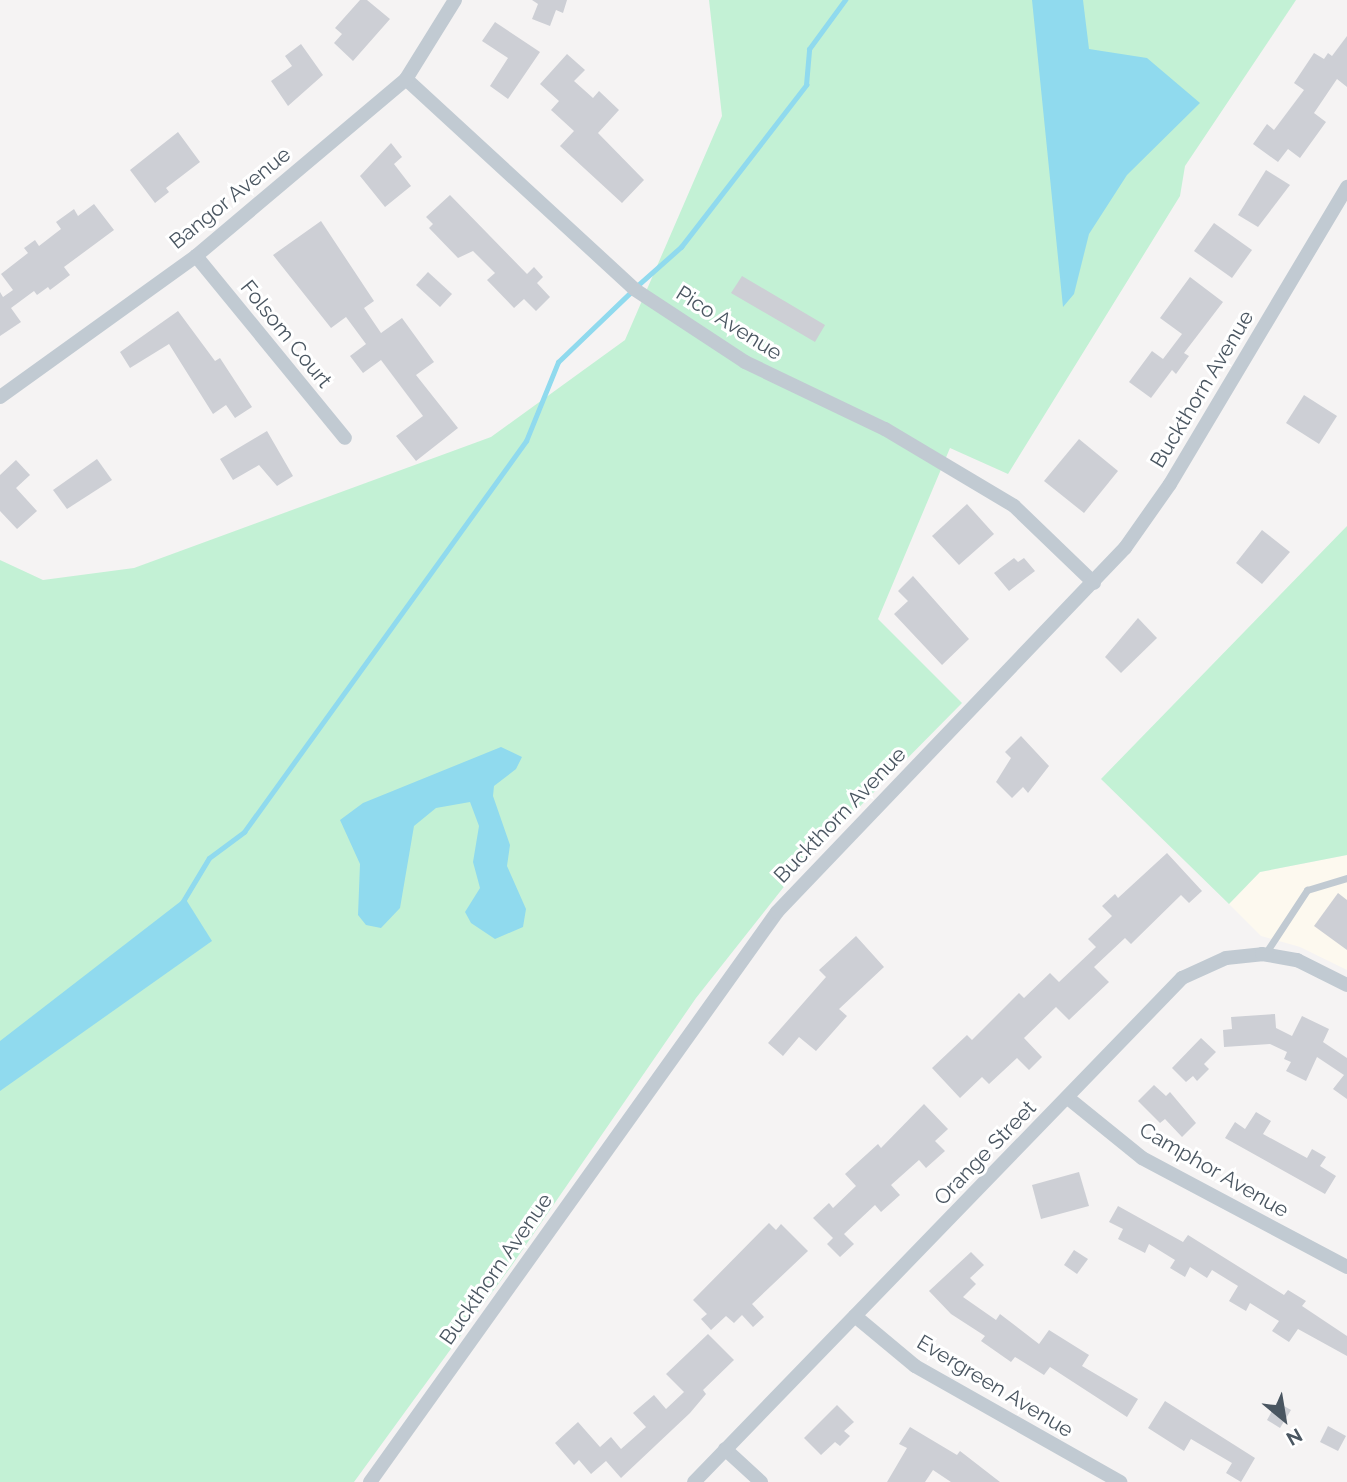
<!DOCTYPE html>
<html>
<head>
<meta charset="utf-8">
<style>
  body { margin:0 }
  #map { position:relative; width:1347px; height:1482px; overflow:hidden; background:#f5f3f3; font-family:Raleway,sans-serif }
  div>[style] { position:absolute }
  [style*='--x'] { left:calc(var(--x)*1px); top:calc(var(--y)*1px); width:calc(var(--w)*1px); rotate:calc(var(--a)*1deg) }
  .commercial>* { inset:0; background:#fdf9ef }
  .green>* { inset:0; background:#c3f1d5 }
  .water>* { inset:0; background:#90daee }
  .stream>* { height:4.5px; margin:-2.25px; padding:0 2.25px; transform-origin:2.25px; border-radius:2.25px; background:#90daee }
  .building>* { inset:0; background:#cdcfd5 }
  .service>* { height:7px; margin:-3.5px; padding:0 3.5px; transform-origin:3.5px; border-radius:3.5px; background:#c1cad2 }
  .minor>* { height:14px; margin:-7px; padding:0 7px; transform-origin:7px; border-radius:7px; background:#c1cad2 }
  span { translate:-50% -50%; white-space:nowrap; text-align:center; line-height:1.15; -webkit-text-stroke:6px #fff; paint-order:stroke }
  .street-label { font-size:21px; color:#4a5661 }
  .north { position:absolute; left:1249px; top:1384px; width:70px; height:70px; -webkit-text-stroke:5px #fff; paint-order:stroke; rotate:150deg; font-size:19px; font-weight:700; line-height:28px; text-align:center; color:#4a5661 }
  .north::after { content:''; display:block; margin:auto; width:24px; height:32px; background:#4a5661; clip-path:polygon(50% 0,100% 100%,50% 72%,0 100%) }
</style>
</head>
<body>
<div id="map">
  <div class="commercial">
    <i style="clip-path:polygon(1347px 855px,1347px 970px,1300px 947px,1261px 936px,1229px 904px,1260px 872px)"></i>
  </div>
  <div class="green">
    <i style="clip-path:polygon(709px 0,1296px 0,1185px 166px,1180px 196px,1008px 474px,950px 448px,878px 619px,962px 703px,798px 869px,696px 998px,512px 1265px,354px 1482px,0 1482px,0 560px,43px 580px,134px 568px,491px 437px,625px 340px,722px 116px)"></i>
    <i style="clip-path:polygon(1347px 526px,1347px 855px,1260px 872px,1229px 904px,1101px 779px)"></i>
  </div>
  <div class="water">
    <i style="clip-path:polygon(1032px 0,1083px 0,1089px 49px,1147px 58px,1200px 103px,1127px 175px,1089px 234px,1074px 294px,1063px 307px)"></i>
    <i style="clip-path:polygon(501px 747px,522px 757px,516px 769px,494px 786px,493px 796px,510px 845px,507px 866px,526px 909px,523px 927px,495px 939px,471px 923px,465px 912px,480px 888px,473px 862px,479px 826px,470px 802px,436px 808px,414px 826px,400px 908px,381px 928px,366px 925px,358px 915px,360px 864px,340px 820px,363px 803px)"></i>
    <i style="clip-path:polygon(185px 898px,212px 941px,0 1091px,0 1041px)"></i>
  </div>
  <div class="stream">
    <i style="--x:637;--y:286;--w:59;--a:-41.6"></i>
    <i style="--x:681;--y:247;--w:205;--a:-52.3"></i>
    <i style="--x:806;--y:85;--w:36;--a:-85"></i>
    <i style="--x:809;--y:49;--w:61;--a:-53.7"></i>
    <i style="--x:182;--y:903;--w:52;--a:-59"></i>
    <i style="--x:209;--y:858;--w:44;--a:-36.6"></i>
    <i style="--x:244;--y:832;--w:482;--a:-54.2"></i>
    <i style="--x:526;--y:441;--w:85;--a:-67.9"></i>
    <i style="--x:558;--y:362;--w:101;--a:-43.8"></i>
  </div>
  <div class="building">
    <i style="clip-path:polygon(360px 0,367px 0,390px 19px,353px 61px,334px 43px,342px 34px,335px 28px)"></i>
    <i style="clip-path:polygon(532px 0,567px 0,563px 13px,556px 10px,550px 26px,532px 19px,538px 4px)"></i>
    <i style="clip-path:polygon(495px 22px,540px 52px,508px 99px,490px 86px,508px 58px,482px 41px)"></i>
    <i style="clip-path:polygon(1347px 36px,1347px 87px,1337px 79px,1314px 113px,1326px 122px,1300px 158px,1288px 149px,1278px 162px,1253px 144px,1267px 124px,1274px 130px,1304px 90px,1294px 83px,1314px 53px,1324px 59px,1328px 53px,1332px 56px)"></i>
    <i style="clip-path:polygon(301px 44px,323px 75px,288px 106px,271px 81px,292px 66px,285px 56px)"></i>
    <i style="clip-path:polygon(567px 54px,585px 70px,574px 81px,593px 98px,599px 91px,619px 110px,598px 133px,644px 180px,622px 203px,560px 146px,574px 131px,551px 110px,559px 101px,540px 84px)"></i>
    <i style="clip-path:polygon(178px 132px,200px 162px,166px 188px,169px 192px,155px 203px,130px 170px)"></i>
    <i style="clip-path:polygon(391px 143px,402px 157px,394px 164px,411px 186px,385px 207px,360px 176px)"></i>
    <i style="clip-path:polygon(1266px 170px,1290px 185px,1258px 227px,1238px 215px)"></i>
    <i style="clip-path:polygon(450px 195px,527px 274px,534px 267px,543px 277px,537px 283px,550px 297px,536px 311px,524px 299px,514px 308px,487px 280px,495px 273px,473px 251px,458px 258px,429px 228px,433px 224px,426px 217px)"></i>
    <i style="clip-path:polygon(94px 204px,114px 230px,64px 267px,70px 275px,50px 290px,48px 287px,37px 295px,34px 291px,11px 308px,21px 322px,0 336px,0 292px,3px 297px,13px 290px,1px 274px,28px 253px,24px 248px,35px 240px,39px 246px,61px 229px,56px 222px,74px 209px,78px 216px)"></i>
    <i style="clip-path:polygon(321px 221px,374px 301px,364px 308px,381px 333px,402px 318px,434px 362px,416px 375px,458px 428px,416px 461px,396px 436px,423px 416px,381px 360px,363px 373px,350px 356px,366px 344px,346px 317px,331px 328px,273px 255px)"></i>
    <i style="clip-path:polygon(1214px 223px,1252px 250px,1232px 278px,1194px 251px)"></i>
    <i style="clip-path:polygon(428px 272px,452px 294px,440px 307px,416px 285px)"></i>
    <i style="clip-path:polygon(742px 276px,825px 325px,815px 342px,731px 293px)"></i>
    <i style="clip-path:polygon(1190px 277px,1223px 302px,1184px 353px,1189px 356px,1176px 374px,1172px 370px,1151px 398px,1129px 382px,1152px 351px,1163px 359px,1182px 334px,1160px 318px)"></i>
    <i style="clip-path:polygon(178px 311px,215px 361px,220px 358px,252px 407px,235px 418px,226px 405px,213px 414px,169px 344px,130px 368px,120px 352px)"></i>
    <i style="clip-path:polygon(1304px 395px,1337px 416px,1319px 444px,1286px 423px)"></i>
    <i style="clip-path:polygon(267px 431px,293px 476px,277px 486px,259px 465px,233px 480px,220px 459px)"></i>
    <i style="clip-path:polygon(1079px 439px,1118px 471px,1084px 513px,1044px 481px)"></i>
    <i style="clip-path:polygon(97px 459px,112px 480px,67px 509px,53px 490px)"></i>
    <i style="clip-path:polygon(16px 460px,30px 475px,16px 488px,37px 511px,17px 529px,0 511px,0 475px)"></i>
    <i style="clip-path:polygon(967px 504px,994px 534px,959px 565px,932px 536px)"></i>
    <i style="clip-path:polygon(1262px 530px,1290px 552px,1262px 584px,1236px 563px)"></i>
    <i style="clip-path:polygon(1014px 558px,1018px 562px,1024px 558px,1035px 571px,1009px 591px,994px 573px)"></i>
    <i style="clip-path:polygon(913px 576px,969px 639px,942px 665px,894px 614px,908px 601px,898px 591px)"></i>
    <i style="clip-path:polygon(1138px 618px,1157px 638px,1121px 673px,1105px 657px)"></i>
    <i style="clip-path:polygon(1021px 736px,1049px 766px,1028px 793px,1023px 787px,1012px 798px,996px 782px,1011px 758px,1005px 752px)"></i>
    <i style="clip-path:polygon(1167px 853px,1202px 891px,1189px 903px,1181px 895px,1131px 944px,1125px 938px,1094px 967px,1109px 982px,1069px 1020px,1056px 1007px,1024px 1038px,1042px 1057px,1029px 1070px,1017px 1058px,989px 1084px,982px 1077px,960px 1098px,932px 1068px,967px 1035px,972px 1040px,1019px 993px,1024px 998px,1050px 973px,1059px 982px,1096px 947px,1088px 939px,1112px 916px,1102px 906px,1115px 894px,1118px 898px)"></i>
    <i style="clip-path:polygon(1338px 893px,1347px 900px,1347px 950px,1314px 926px)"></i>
    <i style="clip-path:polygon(856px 936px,884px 967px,839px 1009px,847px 1016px,816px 1051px,799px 1037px,783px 1056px,768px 1043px,826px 977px,819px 970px)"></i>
    <i style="clip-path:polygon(1275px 1014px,1276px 1028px,1292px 1036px,1302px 1016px,1329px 1029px,1323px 1042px,1347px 1058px,1347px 1099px,1333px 1089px,1344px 1075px,1317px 1057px,1306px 1081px,1286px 1071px,1291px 1062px,1284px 1059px,1287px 1052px,1270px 1044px,1224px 1047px,1223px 1030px,1232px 1029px,1231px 1017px)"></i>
    <i style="clip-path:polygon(1201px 1038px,1216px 1052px,1204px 1064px,1209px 1069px,1197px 1081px,1193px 1076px,1186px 1082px,1172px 1068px)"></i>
    <i style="clip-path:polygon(1154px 1085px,1166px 1096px,1170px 1092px,1196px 1123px,1182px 1137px,1165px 1119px,1160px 1123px,1138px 1101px)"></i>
    <i style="clip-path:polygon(924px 1104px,948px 1129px,935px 1141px,945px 1151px,926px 1168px,919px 1160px,891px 1185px,900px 1195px,881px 1212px,875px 1205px,844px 1234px,854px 1244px,840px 1257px,827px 1244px,833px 1238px,813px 1218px,829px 1203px,833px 1208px,856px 1186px,845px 1174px,878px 1144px,881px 1148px)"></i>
    <i style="clip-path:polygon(1256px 1112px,1271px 1121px,1263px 1134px,1307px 1158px,1312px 1149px,1326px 1157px,1320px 1166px,1336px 1176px,1325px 1194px,1225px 1138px,1235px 1122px,1245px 1129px)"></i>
    <i style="clip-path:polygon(1079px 1172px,1089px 1206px,1041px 1219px,1032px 1185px)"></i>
    <i style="clip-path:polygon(1118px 1206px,1183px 1242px,1188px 1235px,1284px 1295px,1288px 1290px,1306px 1301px,1302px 1306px,1347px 1336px,1347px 1356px,1298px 1329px,1289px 1342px,1272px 1331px,1279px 1321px,1250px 1303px,1246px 1311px,1229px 1301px,1238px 1286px,1212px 1270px,1207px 1278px,1190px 1267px,1185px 1277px,1170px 1268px,1175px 1260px,1149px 1244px,1145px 1253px,1118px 1239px,1123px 1229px,1109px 1222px)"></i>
    <i style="clip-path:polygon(769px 1223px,776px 1230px,781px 1224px,808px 1251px,752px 1304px,764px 1317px,753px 1327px,742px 1315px,734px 1323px,726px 1316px,711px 1330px,701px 1319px,707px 1314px,693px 1300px)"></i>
    <i style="clip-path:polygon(1074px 1250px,1088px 1259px,1077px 1274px,1064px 1265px)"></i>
    <i style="clip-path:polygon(971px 1252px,984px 1265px,970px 1278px,976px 1284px,963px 1297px,996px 1320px,1000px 1314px,1039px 1344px,1049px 1330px,1089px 1355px,1082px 1366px,1138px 1399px,1127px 1417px,1050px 1367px,1044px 1375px,1015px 1357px,1011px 1362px,981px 1341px,985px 1336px,951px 1314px,929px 1291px)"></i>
    <i style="clip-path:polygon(708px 1334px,734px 1360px,703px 1390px,706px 1394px,690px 1413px,621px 1478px,606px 1461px,591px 1474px,579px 1460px,574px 1465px,555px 1443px,578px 1422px,600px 1447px,611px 1437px,621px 1449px,646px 1427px,633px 1413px,654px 1395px,666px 1409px,684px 1392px,666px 1374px)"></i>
    <i style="clip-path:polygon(1165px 1401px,1255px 1458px,1241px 1482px,1226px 1473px,1232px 1463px,1191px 1439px,1184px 1451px,1148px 1428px)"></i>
    <i style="clip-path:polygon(1277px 1402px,1291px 1410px,1280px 1428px,1267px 1420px)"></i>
    <i style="clip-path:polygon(837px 1405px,854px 1422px,844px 1431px,850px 1436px,840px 1446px,835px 1442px,821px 1455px,804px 1438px)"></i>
    <i style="clip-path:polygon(1328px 1426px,1346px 1436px,1338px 1451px,1320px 1442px)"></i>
    <i style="clip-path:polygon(910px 1427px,957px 1455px,960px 1451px,1000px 1482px,951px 1482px,933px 1470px,925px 1482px,887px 1482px,907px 1448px,899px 1444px)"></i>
  </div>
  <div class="service">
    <i style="--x:1265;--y:954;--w:77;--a:-56.7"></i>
    <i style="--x:1307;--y:890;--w:42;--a:-16.7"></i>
  </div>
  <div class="minor">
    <i style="--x:406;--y:79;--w:310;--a:42.6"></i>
    <i style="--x:634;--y:289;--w:133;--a:33.3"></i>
    <i style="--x:745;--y:362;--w:155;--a:25.6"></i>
    <i style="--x:885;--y:429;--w:150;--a:30.8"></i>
    <i style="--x:1014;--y:506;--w:111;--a:43.9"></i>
    <i style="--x:196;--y:256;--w:235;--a:50.7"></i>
    <i style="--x:0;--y:397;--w:241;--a:-35.7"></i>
    <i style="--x:196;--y:256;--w:275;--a:-40.1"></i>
    <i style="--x:406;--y:79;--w:93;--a:-58.2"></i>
    <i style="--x:1068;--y:1098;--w:95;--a:39"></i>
    <i style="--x:1142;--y:1158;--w:232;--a:28"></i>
    <i style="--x:855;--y:1316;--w:78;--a:39.8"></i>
    <i style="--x:915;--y:1366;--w:236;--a:29.5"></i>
    <i style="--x:725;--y:1449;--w:49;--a:42.5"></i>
    <i style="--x:370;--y:1482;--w:700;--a:-54.47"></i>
    <i style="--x:777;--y:912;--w:504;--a:-46.29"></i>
    <i style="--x:1125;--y:548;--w:78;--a:-54.9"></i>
    <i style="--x:1170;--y:484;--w:346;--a:-59.2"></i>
    <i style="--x:694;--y:1482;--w:702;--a:-45.92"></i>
    <i style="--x:1182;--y:978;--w:48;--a:-24.4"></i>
    <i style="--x:1226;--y:958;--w:36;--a:-6"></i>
    <i style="--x:1262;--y:954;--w:36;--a:10"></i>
    <i style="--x:1297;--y:960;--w:56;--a:26.6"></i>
  </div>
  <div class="street-label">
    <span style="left:230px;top:198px;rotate:-39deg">Bangor Avenue</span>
    <span style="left:729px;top:323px;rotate:32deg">Pico Avenue</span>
    <span style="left:286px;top:334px;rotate:51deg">Folsom Court</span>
    <span style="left:1202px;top:389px;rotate:-59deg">Buckthorn Avenue</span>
    <span style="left:840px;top:815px;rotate:-46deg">Buckthorn Avenue</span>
    <span style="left:985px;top:1153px;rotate:-46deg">Orange Street</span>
    <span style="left:1214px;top:1170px;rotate:30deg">Camphor Avenue</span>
    <span style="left:496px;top:1269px;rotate:-55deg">Buckthorn Avenue</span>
    <span style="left:995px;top:1386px;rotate:31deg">Evergreen Avenue</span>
  </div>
  <div class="north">N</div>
</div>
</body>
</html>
